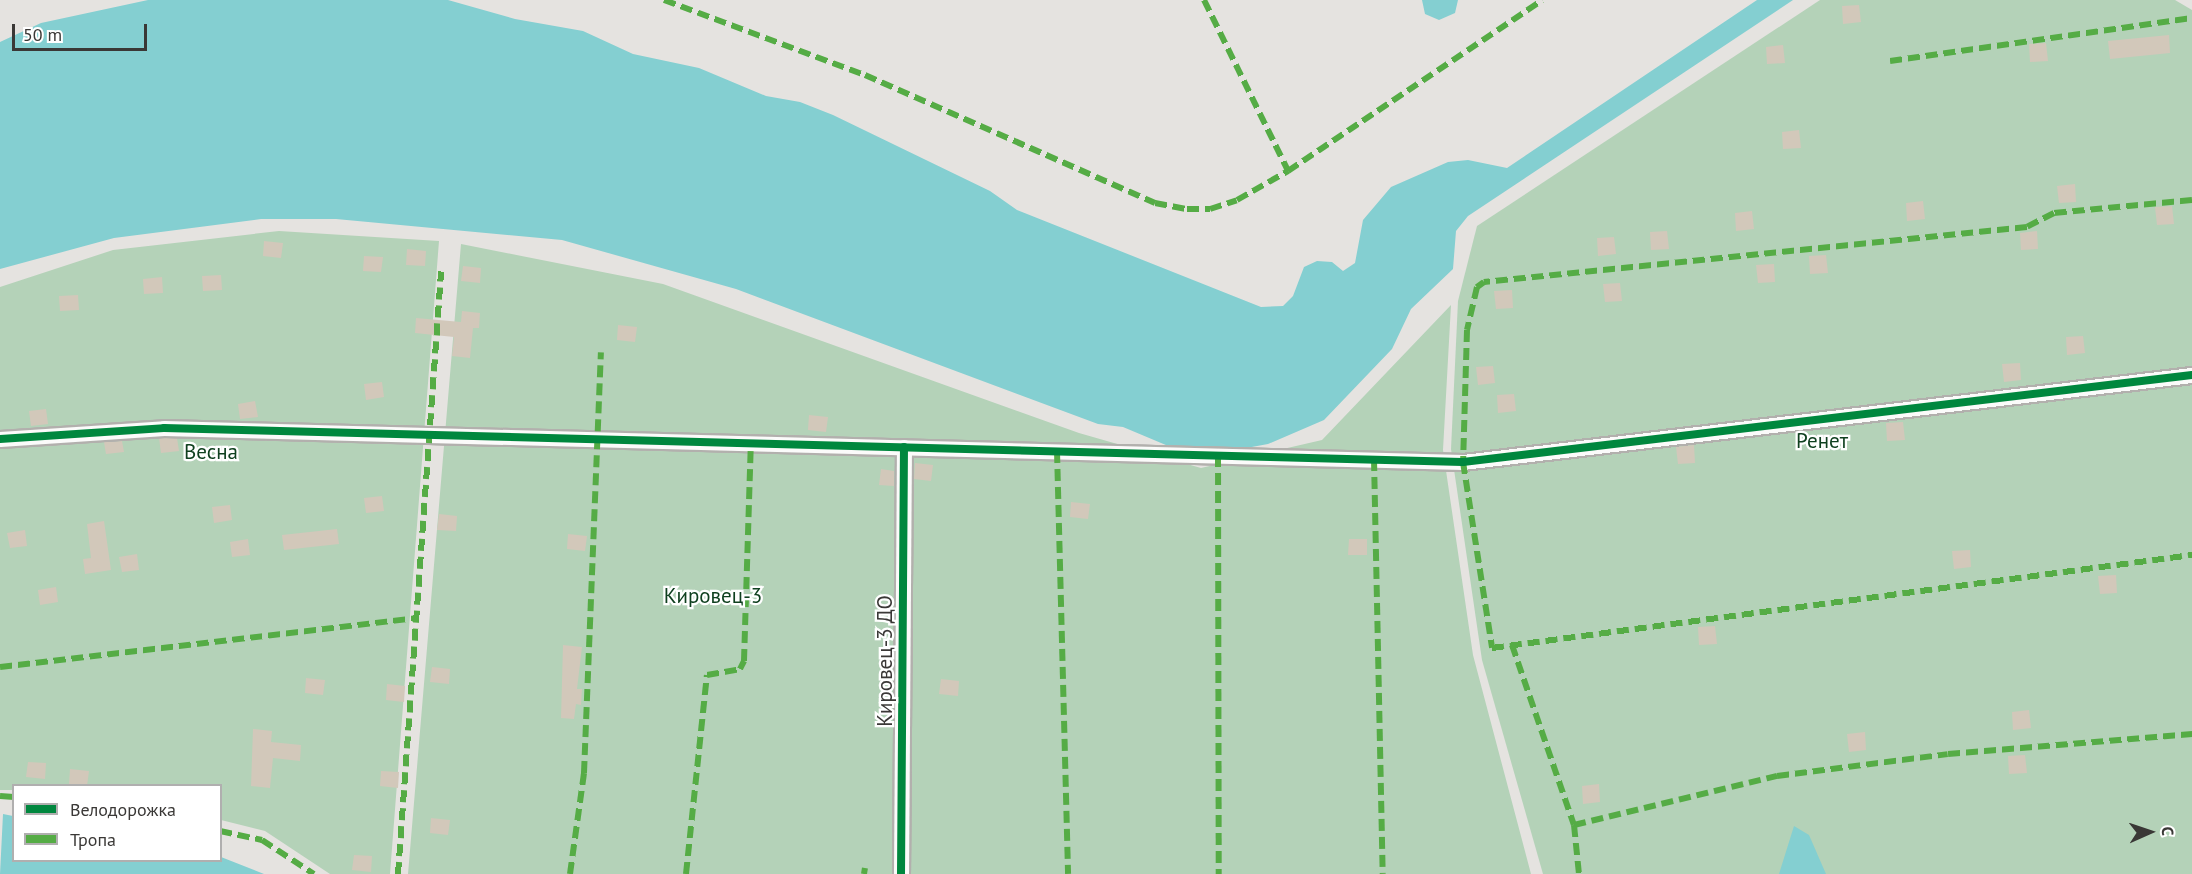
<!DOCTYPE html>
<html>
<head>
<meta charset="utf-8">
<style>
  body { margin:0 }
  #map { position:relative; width:2192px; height:874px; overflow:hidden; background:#e5e3e0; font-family:"PT Sans",sans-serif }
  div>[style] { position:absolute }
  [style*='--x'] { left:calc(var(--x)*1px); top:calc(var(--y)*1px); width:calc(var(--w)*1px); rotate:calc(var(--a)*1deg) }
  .green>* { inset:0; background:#b4d2b8 }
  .water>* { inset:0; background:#84cfd1 }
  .building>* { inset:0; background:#d2c8ba }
  .roads { filter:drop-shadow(2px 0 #b2b0ad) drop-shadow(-2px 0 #b2b0ad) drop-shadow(0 2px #b2b0ad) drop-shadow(0 -2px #b2b0ad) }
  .minor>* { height:15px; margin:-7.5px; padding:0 7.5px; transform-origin:7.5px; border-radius:7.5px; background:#fbfbfa }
  .quiet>* { height:6px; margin-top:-3px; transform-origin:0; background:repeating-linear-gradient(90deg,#55ac45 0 12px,transparent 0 18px) }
  .cycleway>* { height:8px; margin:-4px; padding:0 4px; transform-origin:4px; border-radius:4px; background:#00873e }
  span { translate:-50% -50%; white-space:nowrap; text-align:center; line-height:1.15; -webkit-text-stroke:4.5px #fff; paint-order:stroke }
  .park-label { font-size:21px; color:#0f401f }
  .street-label { font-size:21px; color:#3a3836 }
  .legend { position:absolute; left:12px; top:784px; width:210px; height:78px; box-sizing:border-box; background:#fff; border:2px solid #b0afaf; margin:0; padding:8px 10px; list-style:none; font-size:18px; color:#3a3836 }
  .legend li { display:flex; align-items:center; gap:12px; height:30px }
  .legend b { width:30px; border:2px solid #b0afaf }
  .north { position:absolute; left:2120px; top:802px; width:60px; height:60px; -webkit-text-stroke:4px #fff; paint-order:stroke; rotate:87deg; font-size:16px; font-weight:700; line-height:24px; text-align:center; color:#3a3836 }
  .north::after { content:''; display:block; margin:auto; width:21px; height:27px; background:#3a3836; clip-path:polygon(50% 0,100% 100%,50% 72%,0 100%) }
  .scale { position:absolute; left:12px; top:24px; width:135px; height:27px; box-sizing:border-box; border:3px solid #3a3836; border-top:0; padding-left:8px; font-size:18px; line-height:21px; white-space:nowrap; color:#3a3836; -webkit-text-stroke:4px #fff; paint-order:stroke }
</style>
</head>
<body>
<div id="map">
  <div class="green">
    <i style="clip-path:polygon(1820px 0,2175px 0,2192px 10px,2192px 874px,1543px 874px,1482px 660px,1451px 449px,1458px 301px,1477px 226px)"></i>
    <i style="clip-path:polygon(279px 231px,439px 241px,390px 874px,330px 874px,265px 831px,221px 820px,220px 786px,14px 786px,13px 790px,0 790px,0 287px,113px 250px)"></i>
    <i style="clip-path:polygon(461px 244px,663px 284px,1079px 433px,1201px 468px,1322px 440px,1451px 305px,1443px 450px,1473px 655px,1531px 874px,408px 874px)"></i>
  </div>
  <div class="water">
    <i style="clip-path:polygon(148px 0,448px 0,515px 19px,583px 31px,633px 54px,699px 68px,766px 96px,800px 102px,833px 115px,990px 191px,1017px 210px,1261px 307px,1283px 306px,1293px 296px,1304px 267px,1317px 261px,1332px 262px,1343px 271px,1355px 263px,1363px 220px,1391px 187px,1448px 162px,1468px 160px,1507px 168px,1757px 0,1793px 0,1468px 216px,1456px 231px,1453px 269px,1411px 309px,1392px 349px,1324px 420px,1268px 444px,1230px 451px,1173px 448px,1123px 427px,1098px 424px,736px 289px,562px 240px,336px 219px,261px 219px,114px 238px,0 269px,0 42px,41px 23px)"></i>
    <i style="clip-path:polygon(1422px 0,1458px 0,1455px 13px,1439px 20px,1425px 14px)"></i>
    <i style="clip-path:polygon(3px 814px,13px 816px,14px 860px,221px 857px,264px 874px,0 874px)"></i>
    <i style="clip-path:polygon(1794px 826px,1809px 835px,1826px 874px,1779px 874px)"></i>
  </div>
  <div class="building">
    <i style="clip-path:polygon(1859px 5px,1861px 22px,1843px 24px,1842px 6px)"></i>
    <i style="clip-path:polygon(2169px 35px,2170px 53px,2110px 59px,2108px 41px)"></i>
    <i style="clip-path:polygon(2046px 43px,2048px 61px,2030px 62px,2029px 44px)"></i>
    <i style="clip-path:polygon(1783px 45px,1785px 63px,1767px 64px,1766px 47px)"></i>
    <i style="clip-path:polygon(1799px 130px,1801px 148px,1783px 149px,1782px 132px)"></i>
    <i style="clip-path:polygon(2075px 184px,2076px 202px,2059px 203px,2057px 186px)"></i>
    <i style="clip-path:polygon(1923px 201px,1925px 219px,1907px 221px,1906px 203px)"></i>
    <i style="clip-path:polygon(2172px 206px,2174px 224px,2157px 225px,2155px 207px)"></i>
    <i style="clip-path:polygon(1752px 211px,1754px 229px,1736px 231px,1735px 213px)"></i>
    <i style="clip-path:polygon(1667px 231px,1669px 249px,1651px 250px,1650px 232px)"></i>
    <i style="clip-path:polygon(2037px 231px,2038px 249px,2021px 250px,2020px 233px)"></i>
    <i style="clip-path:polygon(1614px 237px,1616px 254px,1598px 256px,1597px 238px)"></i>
    <i style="clip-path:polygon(264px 241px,283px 243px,281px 258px,263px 256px)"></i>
    <i style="clip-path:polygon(407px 249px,426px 251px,425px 266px,406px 265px)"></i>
    <i style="clip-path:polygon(1826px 255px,1828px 273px,1810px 274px,1809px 256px)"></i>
    <i style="clip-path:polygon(364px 256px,383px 257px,381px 272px,363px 271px)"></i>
    <i style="clip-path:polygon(1774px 264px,1775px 282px,1758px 283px,1756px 265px)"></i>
    <i style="clip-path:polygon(463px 266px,481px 268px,480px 283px,461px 281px)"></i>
    <i style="clip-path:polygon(221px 275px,222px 290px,203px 291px,202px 276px)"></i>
    <i style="clip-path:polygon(162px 277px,163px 293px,144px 294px,143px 279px)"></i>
    <i style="clip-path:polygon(1620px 283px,1622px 301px,1605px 302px,1603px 284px)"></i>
    <i style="clip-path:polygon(1512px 290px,1513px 308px,1496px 309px,1494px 291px)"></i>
    <i style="clip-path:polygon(78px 295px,79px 310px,60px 311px,59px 296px)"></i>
    <i style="clip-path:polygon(462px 311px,480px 313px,479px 328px,473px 328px,470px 358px,452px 356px,454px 337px,415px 333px,416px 318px,461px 322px)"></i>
    <i style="clip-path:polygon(618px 325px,637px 327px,635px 342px,617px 340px)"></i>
    <i style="clip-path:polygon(2083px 336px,2085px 353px,2067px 355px,2066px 337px)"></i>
    <i style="clip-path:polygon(2020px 363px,2021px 380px,2004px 382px,2002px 364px)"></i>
    <i style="clip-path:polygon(1493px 366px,1495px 383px,1478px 385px,1476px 367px)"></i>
    <i style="clip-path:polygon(382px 382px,384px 397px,366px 400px,364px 384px)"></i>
    <i style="clip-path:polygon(1514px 394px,1516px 411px,1498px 413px,1497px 395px)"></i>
    <i style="clip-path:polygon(255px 401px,258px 417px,240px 419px,238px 404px)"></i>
    <i style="clip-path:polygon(46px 409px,48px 424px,31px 426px,29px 411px)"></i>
    <i style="clip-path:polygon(809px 415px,828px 417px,826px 432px,808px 430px)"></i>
    <i style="clip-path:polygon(1903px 422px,1905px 440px,1887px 441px,1886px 423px)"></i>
    <i style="clip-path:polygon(159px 438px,177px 438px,179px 451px,161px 453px)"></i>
    <i style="clip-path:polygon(122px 441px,124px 452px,106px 454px,104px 442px)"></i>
    <i style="clip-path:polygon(1694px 445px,1695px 463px,1678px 464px,1676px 447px)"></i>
    <i style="clip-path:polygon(915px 463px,933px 465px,931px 481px,914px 479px)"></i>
    <i style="clip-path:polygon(881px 469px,894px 471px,894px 486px,879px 485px)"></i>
    <i style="clip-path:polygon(382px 496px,384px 511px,366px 513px,364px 498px)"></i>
    <i style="clip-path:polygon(1071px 502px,1090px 504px,1088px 519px,1070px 517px)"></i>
    <i style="clip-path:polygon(230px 505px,232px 520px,214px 523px,212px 507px)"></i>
    <i style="clip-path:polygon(439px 514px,457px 516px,456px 531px,437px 530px)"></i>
    <i style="clip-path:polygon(104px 521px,111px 570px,85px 574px,83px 559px,91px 558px,87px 524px)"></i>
    <i style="clip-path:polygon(337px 529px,339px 544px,284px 550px,282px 535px)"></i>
    <i style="clip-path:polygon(25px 530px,27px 546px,10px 548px,7px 533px)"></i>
    <i style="clip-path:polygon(568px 534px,587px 536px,585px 551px,567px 549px)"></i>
    <i style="clip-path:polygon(248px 539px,250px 555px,232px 557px,230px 542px)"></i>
    <i style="clip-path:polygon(1349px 539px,1367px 539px,1367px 555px,1348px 555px)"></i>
    <i style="clip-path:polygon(1970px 550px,1971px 567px,1954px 569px,1952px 551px)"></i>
    <i style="clip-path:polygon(137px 554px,139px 570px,122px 572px,119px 557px)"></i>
    <i style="clip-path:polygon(2116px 575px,2117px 593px,2100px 594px,2098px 576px)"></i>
    <i style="clip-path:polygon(56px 587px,58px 602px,40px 605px,38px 590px)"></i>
    <i style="clip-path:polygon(1715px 626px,1717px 644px,1699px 645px,1698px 627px)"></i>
    <i style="clip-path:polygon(563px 645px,582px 647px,577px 689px,582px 689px,581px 705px,576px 704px,574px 719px,561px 718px)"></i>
    <i style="clip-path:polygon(432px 667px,450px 669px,449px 684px,430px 682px)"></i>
    <i style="clip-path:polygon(306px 678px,325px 680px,323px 695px,305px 693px)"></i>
    <i style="clip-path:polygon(941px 679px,959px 681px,958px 696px,939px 694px)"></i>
    <i style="clip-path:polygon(387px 684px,405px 686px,404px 702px,386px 700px)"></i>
    <i style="clip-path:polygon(2029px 710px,2031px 728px,2013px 730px,2012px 712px)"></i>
    <i style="clip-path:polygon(253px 729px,272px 731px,271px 742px,301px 745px,300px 761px,273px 758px,270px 788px,251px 786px)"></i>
    <i style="clip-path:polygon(1865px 732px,1866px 750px,1849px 752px,1847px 734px)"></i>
    <i style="clip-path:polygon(2025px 755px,2027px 773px,2009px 774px,2008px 756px)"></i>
    <i style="clip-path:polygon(28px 762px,46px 763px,45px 779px,26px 777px)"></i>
    <i style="clip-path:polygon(70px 769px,89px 771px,87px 786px,69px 784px)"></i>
    <i style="clip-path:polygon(381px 771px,399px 772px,398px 788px,380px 786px)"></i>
    <i style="clip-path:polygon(1599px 784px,1600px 802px,1583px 804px,1582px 786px)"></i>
    <i style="clip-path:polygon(431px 818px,450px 820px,448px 835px,430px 833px)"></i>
    <i style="clip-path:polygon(354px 855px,372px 856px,371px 872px,352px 870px)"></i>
  </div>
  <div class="roads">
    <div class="minor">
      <i style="--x:0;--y:439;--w:164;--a:-3.8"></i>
      <i style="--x:164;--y:428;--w:1299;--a:1.5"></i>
      <i style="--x:1463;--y:462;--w:734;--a:-6.81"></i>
      <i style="--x:901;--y:874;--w:427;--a:-89.6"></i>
    </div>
  </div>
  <div class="quiet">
    <i style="--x:664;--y:0;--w:215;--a:20.5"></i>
    <i style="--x:865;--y:75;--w:317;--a:23.8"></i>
    <i style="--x:1155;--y:203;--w:33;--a:11"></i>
    <i style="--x:1187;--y:209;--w:23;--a:0"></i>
    <i style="--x:1210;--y:209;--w:28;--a:-18"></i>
    <i style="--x:1237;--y:200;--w:59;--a:-29.6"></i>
    <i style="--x:1288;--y:171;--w:306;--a:-33.9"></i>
    <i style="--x:1204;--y:0;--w:191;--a:63.8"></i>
    <i style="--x:1890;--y:61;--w:305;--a:-8.1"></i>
    <i style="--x:2192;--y:200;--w:139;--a:174.6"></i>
    <i style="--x:2054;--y:213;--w:30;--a:153"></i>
    <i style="--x:2027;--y:227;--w:546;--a:174.22"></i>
    <i style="--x:1484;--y:282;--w:9;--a:144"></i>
    <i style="--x:1477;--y:287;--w:44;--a:103.1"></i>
    <i style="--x:1467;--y:330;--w:132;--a:91.7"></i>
    <i style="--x:1463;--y:462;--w:188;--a:81.1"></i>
    <i style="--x:1492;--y:648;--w:706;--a:-7.57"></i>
    <i style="--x:1057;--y:451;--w:423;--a:88.5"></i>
    <i style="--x:1218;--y:455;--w:419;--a:89.9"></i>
    <i style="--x:1374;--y:459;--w:415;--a:88.8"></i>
    <i style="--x:1512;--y:645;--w:190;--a:71"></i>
    <i style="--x:1574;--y:825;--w:49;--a:84.2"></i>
    <i style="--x:0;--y:667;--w:421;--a:-6.7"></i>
    <i style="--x:0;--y:796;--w:14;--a:4"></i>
    <i style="--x:1574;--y:825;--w:209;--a:-13.6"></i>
    <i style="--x:1777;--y:776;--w:172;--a:-7.3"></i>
    <i style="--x:1948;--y:754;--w:245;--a:-4.7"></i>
    <i style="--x:220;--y:831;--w:43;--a:12.1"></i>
    <i style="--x:262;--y:840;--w:62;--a:33.2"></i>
    <i style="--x:398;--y:874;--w:604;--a:-85.91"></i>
    <i style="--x:570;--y:874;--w:102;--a:-82.1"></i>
    <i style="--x:584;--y:773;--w:421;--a:-87.7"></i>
    <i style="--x:686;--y:874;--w:200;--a:-84"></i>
    <i style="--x:707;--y:675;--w:34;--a:-10"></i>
    <i style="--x:740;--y:669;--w:9;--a:-63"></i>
    <i style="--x:744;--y:661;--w:218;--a:-88.2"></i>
    <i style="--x:864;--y:874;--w:6;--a:-81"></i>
  </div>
  <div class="cycleway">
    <i style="--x:0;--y:439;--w:164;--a:-3.8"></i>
    <i style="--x:164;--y:428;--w:1299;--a:1.5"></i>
    <i style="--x:1463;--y:462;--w:734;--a:-6.81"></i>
    <i style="--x:901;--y:874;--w:427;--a:-89.6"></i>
  </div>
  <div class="park-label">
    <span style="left:1822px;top:441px">Ренет</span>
    <span style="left:211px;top:452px">Весна</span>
    <span style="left:713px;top:596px">Кировец-3</span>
  </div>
  <div class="street-label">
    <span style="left:885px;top:661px;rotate:-90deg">Кировец-3 ДО</span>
  </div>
  <ul class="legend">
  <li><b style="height:8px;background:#00873e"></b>Велодорожка</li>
  <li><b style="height:8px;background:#55ac45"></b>Тропа</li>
  </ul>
  <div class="north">С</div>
  <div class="scale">50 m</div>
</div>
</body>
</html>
